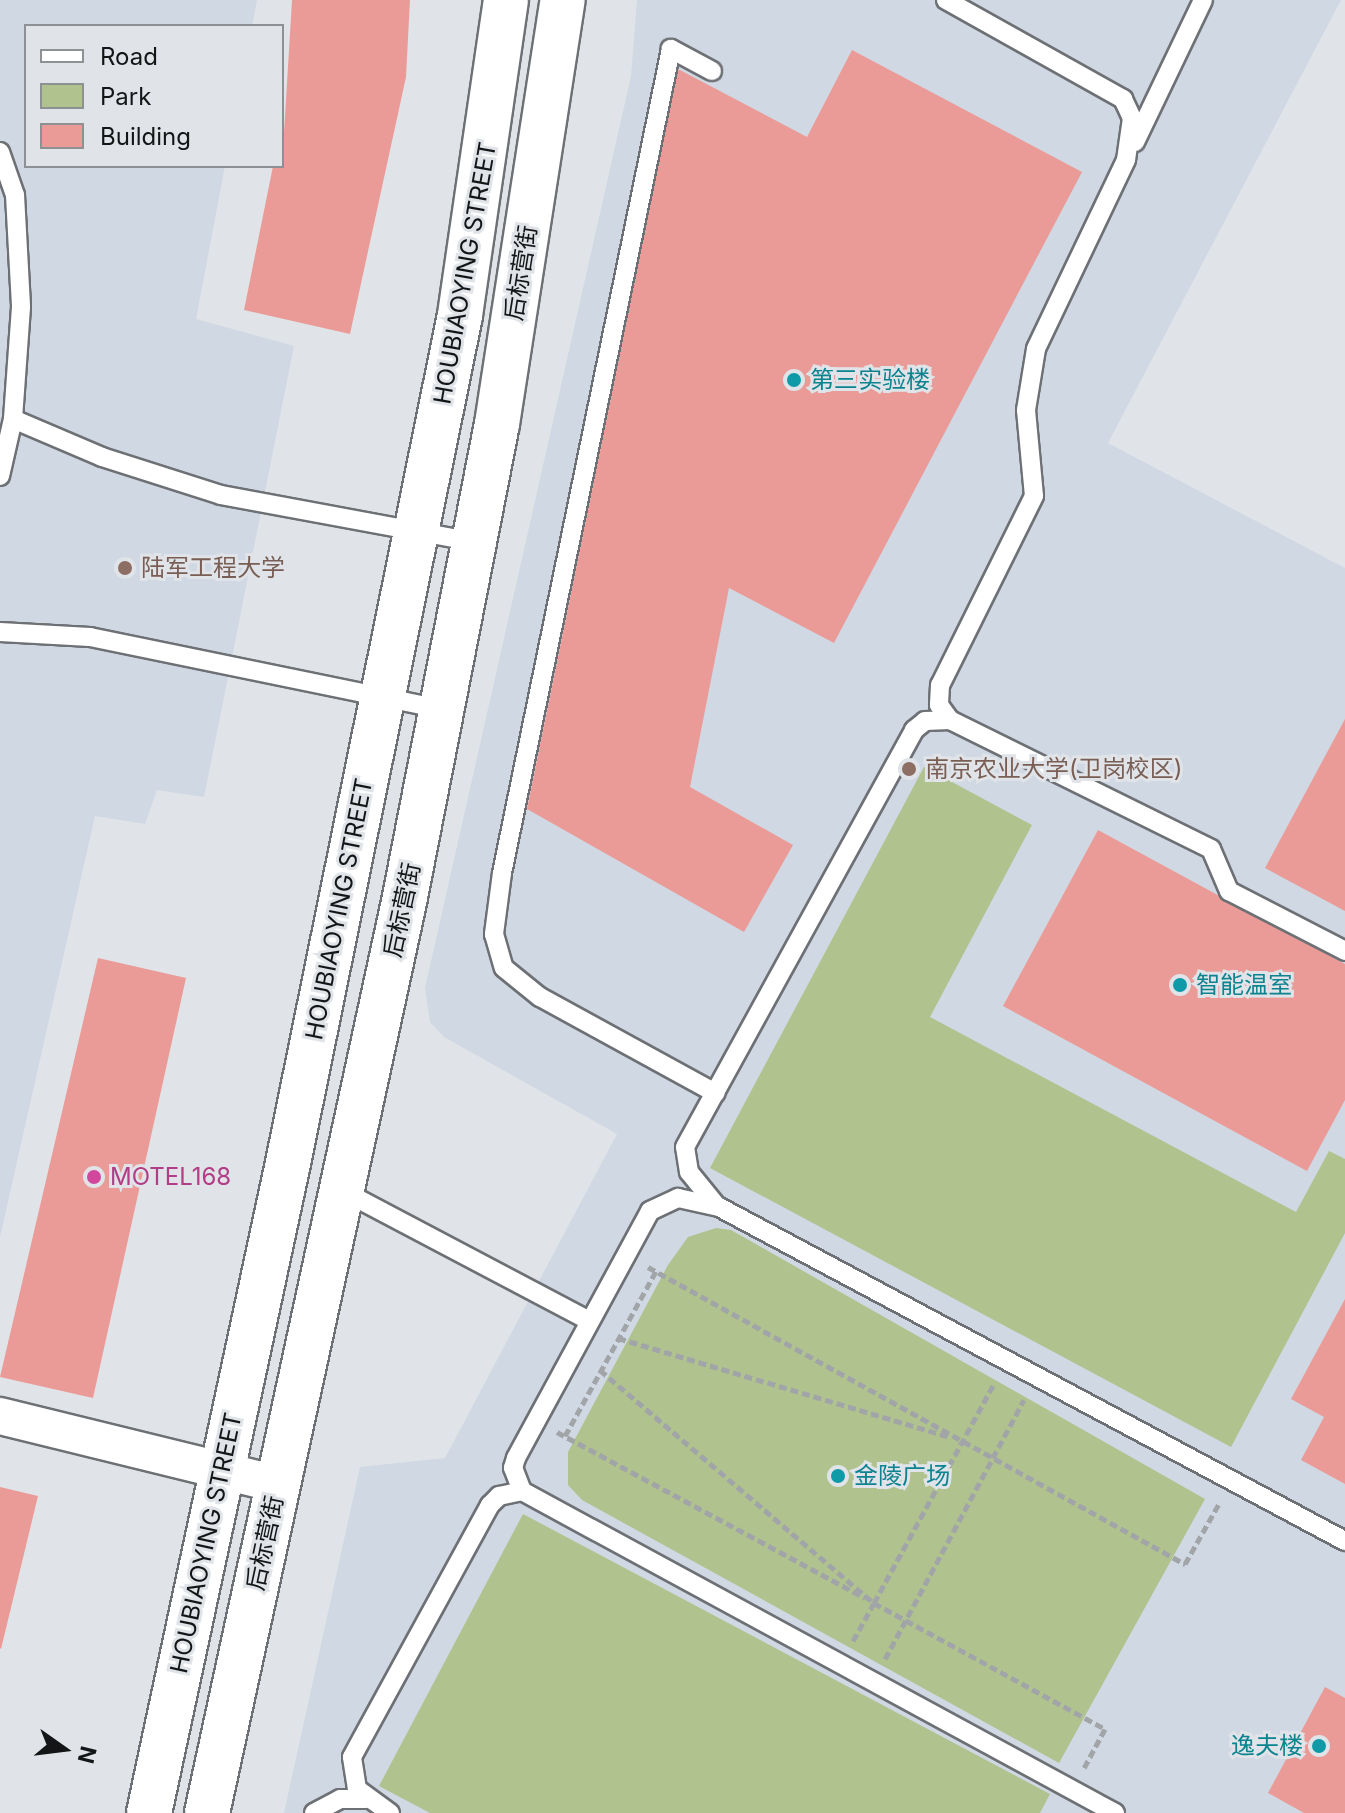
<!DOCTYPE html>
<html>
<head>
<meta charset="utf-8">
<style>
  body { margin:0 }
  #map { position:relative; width:1345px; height:1813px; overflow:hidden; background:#e0e4e8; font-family:Inter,"Noto Sans SC",sans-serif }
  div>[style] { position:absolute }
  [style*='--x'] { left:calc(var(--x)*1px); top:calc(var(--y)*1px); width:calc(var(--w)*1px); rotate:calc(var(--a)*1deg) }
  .built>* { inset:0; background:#d0d8e3 }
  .green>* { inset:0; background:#b0c28e }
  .building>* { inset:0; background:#ea9b97 }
  .path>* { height:5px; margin-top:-2.5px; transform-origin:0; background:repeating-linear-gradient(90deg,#a2a5a8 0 8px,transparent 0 12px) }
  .roads { filter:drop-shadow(2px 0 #6d7074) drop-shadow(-2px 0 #6d7074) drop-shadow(0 2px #6d7074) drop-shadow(0 -2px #6d7074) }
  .service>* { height:18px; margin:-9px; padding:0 9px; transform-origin:9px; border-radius:9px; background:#fff }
  .minor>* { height:36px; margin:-18px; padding:0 18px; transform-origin:18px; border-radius:18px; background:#fff }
  .tertiary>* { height:44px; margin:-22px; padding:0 22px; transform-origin:22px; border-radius:22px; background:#fff }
  .dots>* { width:22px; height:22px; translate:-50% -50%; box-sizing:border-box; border:4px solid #e0e4e8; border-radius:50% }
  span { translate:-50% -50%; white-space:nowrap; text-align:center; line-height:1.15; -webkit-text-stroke:6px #e0e4e8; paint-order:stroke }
  .street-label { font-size:24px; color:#141516 }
  .culture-label { font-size:24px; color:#0d838f }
  .left { translate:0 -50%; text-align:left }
  .right { translate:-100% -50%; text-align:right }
  .education-label { font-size:24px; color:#785e54 }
  .hotel-label { font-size:24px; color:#b23c85 }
  .legend { position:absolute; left:24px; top:24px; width:260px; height:144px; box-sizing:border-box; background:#e0e4e8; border:2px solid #8e9194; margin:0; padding:10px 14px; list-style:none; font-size:24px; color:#141516 }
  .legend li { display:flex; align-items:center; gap:16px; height:40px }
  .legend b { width:40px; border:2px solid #8e9194 }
  .north { position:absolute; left:24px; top:1709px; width:80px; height:80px; -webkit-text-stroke:6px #e0e4e8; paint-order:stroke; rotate:104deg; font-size:22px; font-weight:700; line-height:32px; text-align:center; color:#141516 }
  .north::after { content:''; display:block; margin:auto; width:28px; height:36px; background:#141516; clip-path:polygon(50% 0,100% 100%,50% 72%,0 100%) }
</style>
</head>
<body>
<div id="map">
  <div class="built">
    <i style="clip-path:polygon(0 0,257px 0,252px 26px,26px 26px,26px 166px,225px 166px,196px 319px,294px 346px,204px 797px,157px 790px,145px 824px,95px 816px,0 1237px)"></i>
    <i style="clip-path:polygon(637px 0,1341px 0,1108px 443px,1345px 568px,1345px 1813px,284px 1813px,360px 1467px,445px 1458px,617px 1134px,444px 1037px,430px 1022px,425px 988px,631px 76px)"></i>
  </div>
  <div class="green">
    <i style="clip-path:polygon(924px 767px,1032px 825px,930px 1017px,1296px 1212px,1329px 1151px,1345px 1159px,1345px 1233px,1231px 1447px,710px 1168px)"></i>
    <i style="clip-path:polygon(716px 1228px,731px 1230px,1205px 1499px,1059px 1763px,582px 1500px,568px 1485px,568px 1452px,668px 1265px,688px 1237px)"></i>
    <i style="clip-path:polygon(523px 1514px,1050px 1794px,1040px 1813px,430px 1813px,379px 1786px)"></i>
  </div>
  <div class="building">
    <i style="clip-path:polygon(292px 0,410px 0,406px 77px,350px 334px,244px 310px,273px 166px,282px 166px)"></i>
    <i style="clip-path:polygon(852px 50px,1082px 172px,834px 643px,729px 588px,690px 787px,793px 845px,744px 932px,527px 809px,678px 69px,807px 137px)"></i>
    <i style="clip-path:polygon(1345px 719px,1345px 911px,1265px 868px)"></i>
    <i style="clip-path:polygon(1098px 830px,1345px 964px,1345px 1100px,1307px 1171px,1003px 1006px)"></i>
    <i style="clip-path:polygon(98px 958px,186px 978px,93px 1398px,0 1377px)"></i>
    <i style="clip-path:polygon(1345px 1299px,1345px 1484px,1301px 1460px,1324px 1417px,1291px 1399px)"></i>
    <i style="clip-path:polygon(0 1487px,38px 1496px,1px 1649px,0 1648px)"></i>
    <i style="clip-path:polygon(1325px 1687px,1345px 1698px,1345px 1813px,1304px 1813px,1268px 1793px)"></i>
  </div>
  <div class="path">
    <i style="--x:648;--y:1267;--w:614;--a:28.95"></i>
    <i style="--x:1185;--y:1564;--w:71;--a:-60.6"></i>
    <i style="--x:618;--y:1338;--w:346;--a:16.6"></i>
    <i style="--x:600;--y:1370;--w:360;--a:40.4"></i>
    <i style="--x:874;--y:1603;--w:263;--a:28.6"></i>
    <i style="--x:1105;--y:1729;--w:44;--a:118.3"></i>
    <i style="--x:557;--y:1432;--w:350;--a:28.3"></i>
    <i style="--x:565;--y:1436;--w:188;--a:-61.1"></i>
    <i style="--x:874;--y:1603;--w:250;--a:-61.3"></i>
    <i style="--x:853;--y:1641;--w:43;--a:-61.1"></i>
    <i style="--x:885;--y:1659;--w:294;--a:-61.8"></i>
  </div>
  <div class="roads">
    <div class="service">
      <i style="--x:946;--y:0;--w:203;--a:29.2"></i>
      <i style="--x:1123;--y:99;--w:21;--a:65"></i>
      <i style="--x:1132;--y:118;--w:42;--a:98.1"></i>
      <i style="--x:1126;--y:160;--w:209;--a:115.5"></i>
      <i style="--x:1036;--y:349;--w:62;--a:99.3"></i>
      <i style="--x:1026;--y:410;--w:86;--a:84.7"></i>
      <i style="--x:1034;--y:496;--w:211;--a:116.4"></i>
      <i style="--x:940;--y:685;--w:20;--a:93"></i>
      <i style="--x:939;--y:705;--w:19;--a:54"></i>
      <i style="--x:712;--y:71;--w:47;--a:-151.8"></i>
      <i style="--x:671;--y:49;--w:841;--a:101.59"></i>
      <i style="--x:502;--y:873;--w:62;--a:97.5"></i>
      <i style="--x:494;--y:934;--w:35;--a:74"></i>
      <i style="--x:504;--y:968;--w:46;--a:38.9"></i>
      <i style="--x:540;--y:997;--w:200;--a:28.7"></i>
      <i style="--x:1135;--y:142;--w:157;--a:-64.4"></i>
      <i style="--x:0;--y:152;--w:46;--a:70.8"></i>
      <i style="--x:15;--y:195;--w:112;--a:86.9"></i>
      <i style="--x:21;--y:307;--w:112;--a:94.1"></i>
      <i style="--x:13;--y:419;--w:97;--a:23.1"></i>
      <i style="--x:102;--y:457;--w:125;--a:17.7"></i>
      <i style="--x:221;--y:495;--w:257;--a:10.5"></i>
      <i style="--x:0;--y:476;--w:58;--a:-77.2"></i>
      <i style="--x:0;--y:632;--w:90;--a:3.2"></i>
      <i style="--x:90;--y:637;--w:358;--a:11.6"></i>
      <i style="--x:343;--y:1191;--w:277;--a:27.8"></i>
      <i style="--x:715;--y:1204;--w:41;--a:-129.1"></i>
      <i style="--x:689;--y:1172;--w:25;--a:-99"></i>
      <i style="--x:685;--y:1147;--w:476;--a:-61.2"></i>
      <i style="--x:914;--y:730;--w:14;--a:-39"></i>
      <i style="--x:925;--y:721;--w:25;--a:-2"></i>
      <i style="--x:950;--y:720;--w:291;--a:26.3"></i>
      <i style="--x:1211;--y:849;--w:46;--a:66.8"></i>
      <i style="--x:1229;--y:891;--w:131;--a:27.3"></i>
      <i style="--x:314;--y:1813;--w:30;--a:-28"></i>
      <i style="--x:340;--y:1799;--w:26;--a:0"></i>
      <i style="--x:390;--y:1813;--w:41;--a:-144"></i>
      <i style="--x:357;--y:1789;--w:32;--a:-99"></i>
      <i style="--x:352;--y:1757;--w:287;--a:-61.3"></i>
      <i style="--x:490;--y:1505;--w:13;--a:-45"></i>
      <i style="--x:499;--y:1496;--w:24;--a:-12"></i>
      <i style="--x:1115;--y:1813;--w:675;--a:-151.5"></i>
      <i style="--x:522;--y:1491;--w:25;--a:-111"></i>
      <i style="--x:513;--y:1468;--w:10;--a:-73"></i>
      <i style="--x:516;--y:1458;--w:281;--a:-61.5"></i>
      <i style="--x:650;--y:1211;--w:31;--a:-25"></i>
      <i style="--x:678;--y:1198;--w:42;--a:12.4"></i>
      <i style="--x:719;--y:1207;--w:710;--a:28.08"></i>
    </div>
    <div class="minor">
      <i style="--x:0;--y:1416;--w:285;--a:13.8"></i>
    </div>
    <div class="tertiary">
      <i style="--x:149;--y:1813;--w:665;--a:-77.93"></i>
      <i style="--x:288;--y:1163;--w:865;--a:-78.53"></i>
      <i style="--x:460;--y:315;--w:318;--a:-81.7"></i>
      <i style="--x:207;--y:1813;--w:937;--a:-77.8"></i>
      <i style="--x:405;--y:897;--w:482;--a:-79"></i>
      <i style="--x:497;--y:424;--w:429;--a:-81.2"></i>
    </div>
  </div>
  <div class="dots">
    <i style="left:794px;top:380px;background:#0f9aa8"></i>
    <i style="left:125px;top:568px;background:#8d6e63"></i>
    <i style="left:909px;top:769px;background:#8d6e63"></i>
    <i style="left:1180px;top:985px;background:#0f9aa8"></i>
    <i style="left:94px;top:1177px;background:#d1479c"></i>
    <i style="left:838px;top:1476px;background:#0f9aa8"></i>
    <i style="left:1319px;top:1746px;background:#0f9aa8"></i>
  </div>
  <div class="street-label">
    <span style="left:465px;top:273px;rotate:-80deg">HOUBIAOYING STREET</span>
    <span style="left:521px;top:273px;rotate:-81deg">后标营街</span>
    <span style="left:339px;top:909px;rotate:-79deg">HOUBIAOYING STREET</span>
    <span style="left:402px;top:910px;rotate:-78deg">后标营街</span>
    <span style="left:206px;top:1543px;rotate:-78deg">HOUBIAOYING STREET</span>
    <span style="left:265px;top:1543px;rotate:-78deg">后标营街</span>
  </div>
  <div class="culture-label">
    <span class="left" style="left:810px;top:380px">第三实验楼</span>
    <span class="left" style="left:1196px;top:985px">智能温室</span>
    <span class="left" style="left:854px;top:1476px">金陵广场</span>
    <span class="right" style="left:1303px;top:1746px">逸夫楼</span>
  </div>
  <div class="education-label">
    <span class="left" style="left:141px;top:568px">陆军工程大学</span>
    <span class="left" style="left:925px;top:769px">南京农业大学(卫岗校区)</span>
  </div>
  <div class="hotel-label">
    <span class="left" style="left:110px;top:1177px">MOTEL168</span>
  </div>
  <ul class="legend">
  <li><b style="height:10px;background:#fff"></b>Road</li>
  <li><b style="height:22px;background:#b0c28e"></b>Park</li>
  <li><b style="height:22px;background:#ea9b97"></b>Building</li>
  </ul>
  <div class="north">N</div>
</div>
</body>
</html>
